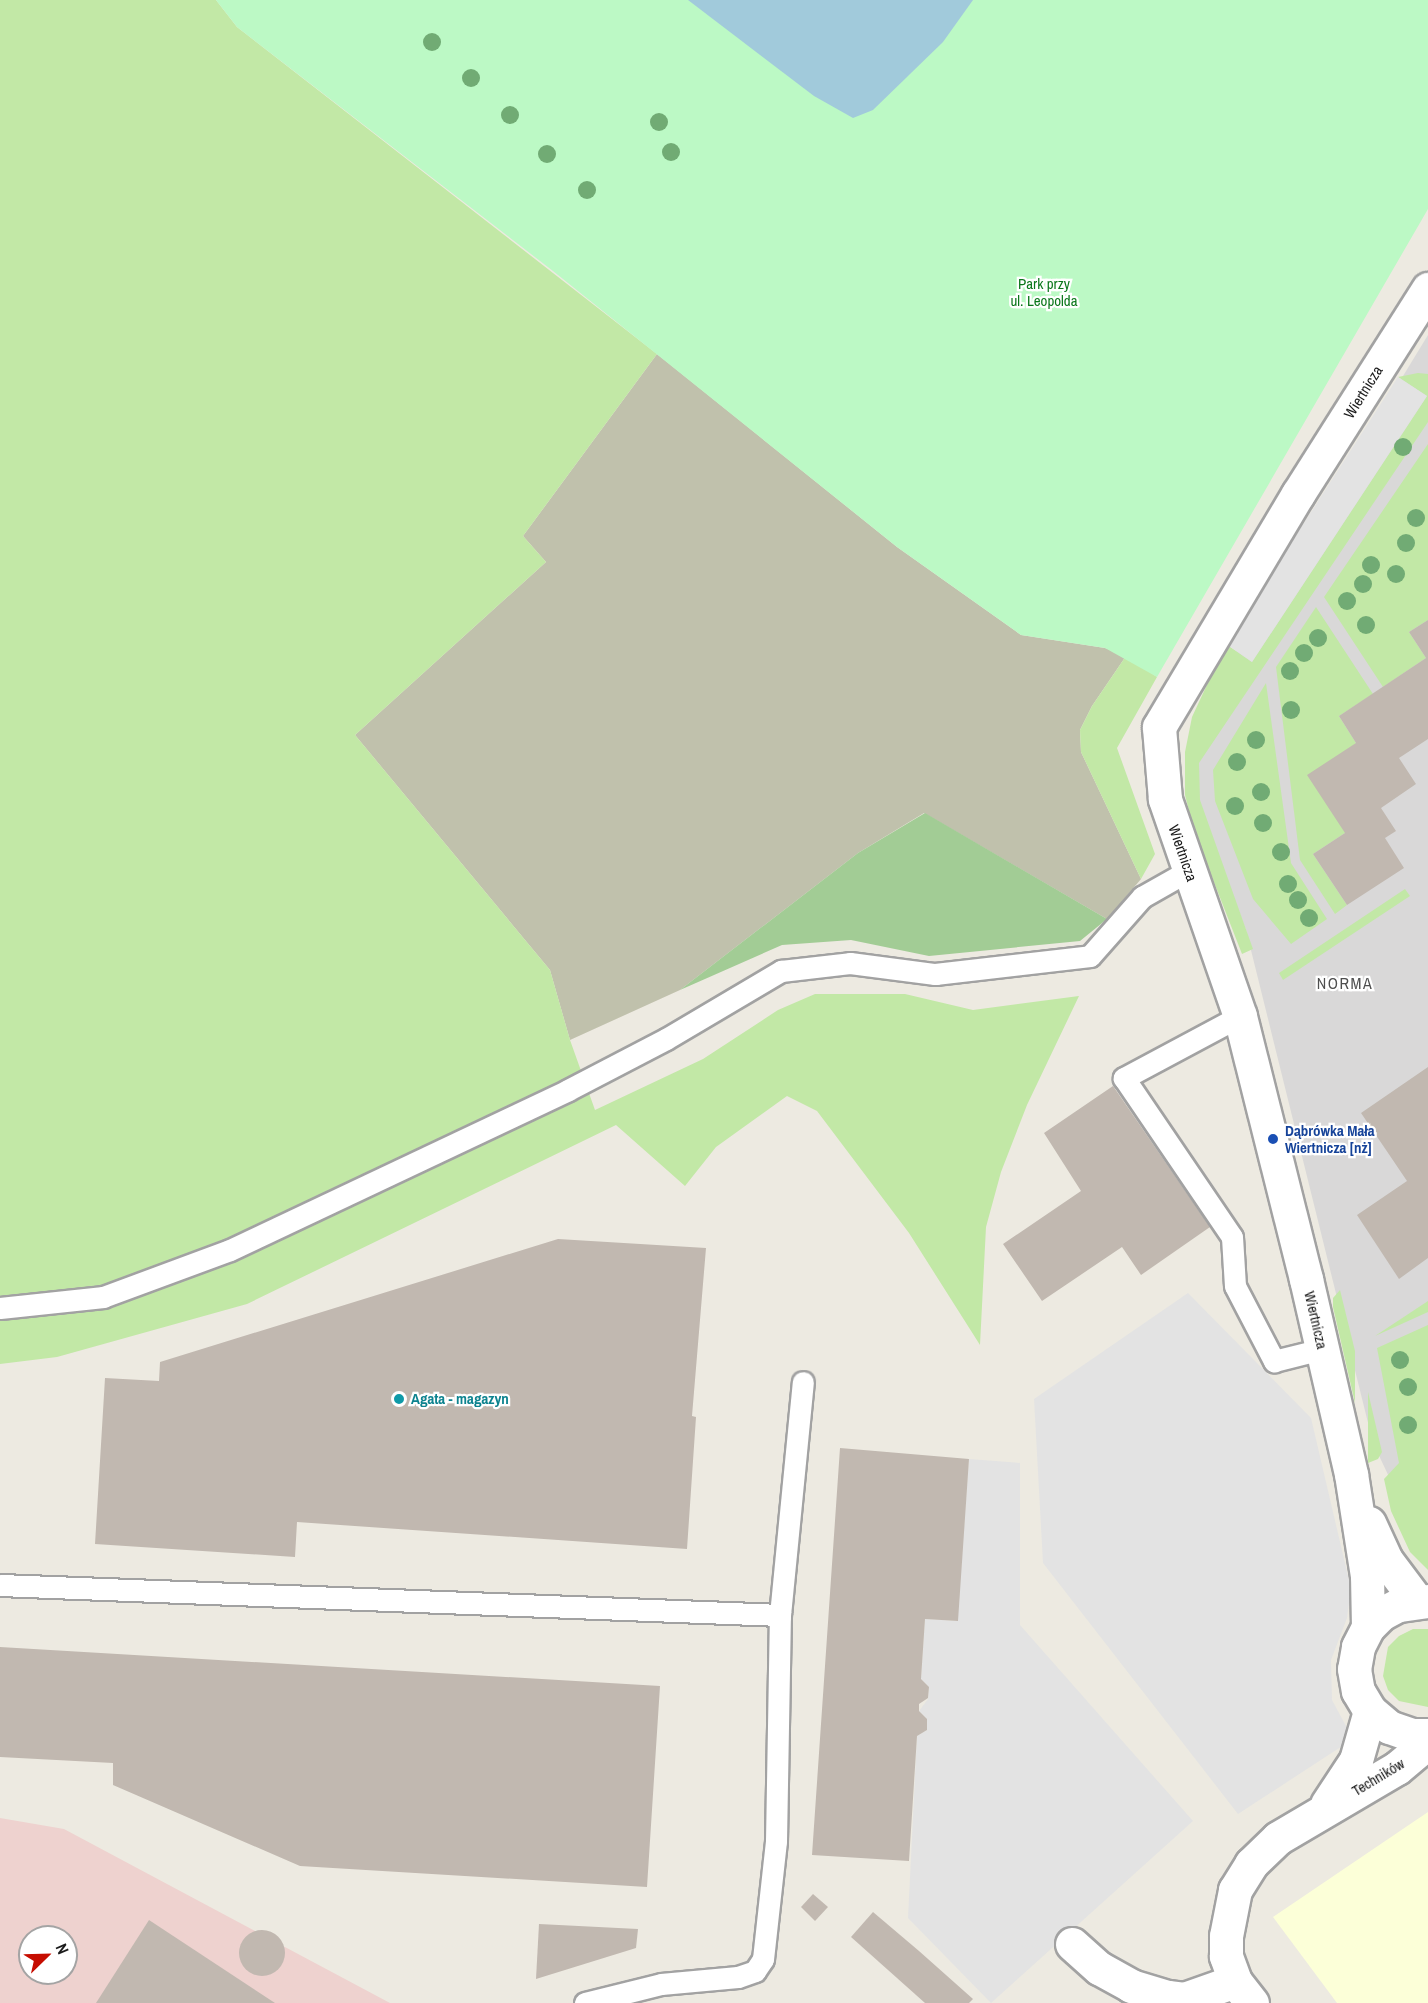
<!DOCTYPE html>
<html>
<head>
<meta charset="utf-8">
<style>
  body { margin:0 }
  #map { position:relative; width:1428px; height:2003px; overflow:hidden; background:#edeae1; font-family:"Archivo Narrow",sans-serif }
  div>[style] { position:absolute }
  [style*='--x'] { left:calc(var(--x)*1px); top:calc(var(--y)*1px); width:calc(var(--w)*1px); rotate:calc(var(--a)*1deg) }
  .residential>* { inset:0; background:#d9d8d8 }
  .commercial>* { inset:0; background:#eed2cf }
  .education>* { inset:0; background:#fcffd8 }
  .construction>* { inset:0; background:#c0c1ac }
  .grass>* { inset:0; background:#c2e8a6 }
  .forest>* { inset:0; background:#a2cc95 }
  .park>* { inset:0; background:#bcf9c5 }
  .parking>* { inset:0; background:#e3e3e3 }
  .water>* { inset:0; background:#a1cadb }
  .building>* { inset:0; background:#c1b8b0 }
  .round { border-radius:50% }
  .roads { filter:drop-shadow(2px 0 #a2a2a2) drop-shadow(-2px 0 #a2a2a2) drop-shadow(0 2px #a2a2a2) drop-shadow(0 -2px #a2a2a2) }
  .service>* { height:21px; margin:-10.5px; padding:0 10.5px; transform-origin:10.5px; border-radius:10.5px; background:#fff }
  .minor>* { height:33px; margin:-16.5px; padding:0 16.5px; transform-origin:16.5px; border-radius:16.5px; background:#fff }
  .trees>* { width:18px; height:18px; margin:-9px; border-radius:50%; background:#71ab74 }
  .dots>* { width:16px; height:16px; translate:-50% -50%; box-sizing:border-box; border:3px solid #fff; border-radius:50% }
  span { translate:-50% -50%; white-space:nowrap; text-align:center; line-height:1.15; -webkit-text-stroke:4.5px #fff; paint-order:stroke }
  .park-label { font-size:15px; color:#0b771b }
  .street-label { font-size:15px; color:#1b1b1b }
  .transit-label { font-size:15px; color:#164399; font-weight:700 }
  .left { translate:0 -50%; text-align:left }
  .culture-label { font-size:15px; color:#0d838f; font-weight:700 }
  .neighbourhood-label { font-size:16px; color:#4e4e4e; letter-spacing:1.5px }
  .north { position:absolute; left:18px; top:1925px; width:60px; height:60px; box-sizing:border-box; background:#fff; border:2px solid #a4a4a4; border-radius:50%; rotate:67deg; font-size:16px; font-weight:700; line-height:24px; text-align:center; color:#1b1b1b }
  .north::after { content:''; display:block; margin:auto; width:21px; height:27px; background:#c60d01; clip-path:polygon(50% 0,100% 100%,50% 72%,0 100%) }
</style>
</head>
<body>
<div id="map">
  <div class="residential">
    <i style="clip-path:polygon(1428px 335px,1428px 1559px,1373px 1443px,1246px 930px,1191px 783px,1225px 668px)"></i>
  </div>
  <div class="commercial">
    <i style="clip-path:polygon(evenodd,0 1818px,64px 1829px,390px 2003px,0 2003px,0 1818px,30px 1937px,66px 1937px,66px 1973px,30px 1973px,30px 1937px)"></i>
  </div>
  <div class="education">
    <i style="clip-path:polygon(1428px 1812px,1428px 2003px,1337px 2003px,1273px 1917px)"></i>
  </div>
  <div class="construction">
    <i style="clip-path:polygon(657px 354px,897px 547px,1021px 635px,1105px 648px,1126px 656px,1092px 706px,1080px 730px,1081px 752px,1141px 879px,1107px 919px,924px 813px,858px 853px,680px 990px,570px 1040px,550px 970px,355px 735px,546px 562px,523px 536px)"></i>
  </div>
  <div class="grass">
    <i style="clip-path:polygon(0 0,216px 0,237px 27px,657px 354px,523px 536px,546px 562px,355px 735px,550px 970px,570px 1040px,595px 1110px,703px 1059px,778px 1010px,815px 994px,905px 994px,973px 1010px,1079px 996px,1027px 1105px,1001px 1172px,986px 1227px,980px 1345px,909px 1233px,817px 1111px,787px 1096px,716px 1147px,685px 1186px,616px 1125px,247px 1304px,57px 1357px,0 1364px)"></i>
    <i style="clip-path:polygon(1418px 373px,1428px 374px,1428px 422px,1199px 763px,1200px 800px,1253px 949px,1242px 954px,1194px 831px,1185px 795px,1185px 752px,1192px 717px,1226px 644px,1252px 662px,1427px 396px,1398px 377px)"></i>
    <i style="clip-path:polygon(1428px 444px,1428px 620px,1409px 632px,1426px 658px,1383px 687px,1324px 597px)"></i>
    <i style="clip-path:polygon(1316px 607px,1373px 694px,1339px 716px,1356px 743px,1345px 833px,1313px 854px,1347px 905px,1335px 914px,1300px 860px,1276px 667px)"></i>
    <i style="clip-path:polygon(1126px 656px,1157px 677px,1117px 748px,1155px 854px,1141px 879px,1081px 752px,1080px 730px,1092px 706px)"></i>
    <i style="clip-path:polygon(1266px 683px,1291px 863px,1327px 919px,1291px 944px,1253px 899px,1215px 801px,1213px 770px)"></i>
    <i style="clip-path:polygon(1405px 889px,1410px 896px,1283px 980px,1279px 973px)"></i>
    <i style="clip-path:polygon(1340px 1290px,1355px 1351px,1355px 1403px,1333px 1307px,1333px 1298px)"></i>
    <i style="clip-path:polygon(1428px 1301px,1428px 1312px,1375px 1336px)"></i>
    <i style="clip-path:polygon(1428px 1325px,1428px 1570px,1410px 1552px,1391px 1511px,1384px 1479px,1399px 1463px,1377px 1348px)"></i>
    <i style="clip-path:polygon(1368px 1392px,1382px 1452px,1378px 1459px,1368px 1463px)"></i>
    <i style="clip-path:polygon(1413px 1629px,1428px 1629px,1428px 1707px,1399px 1701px,1388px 1690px,1383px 1676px,1388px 1647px,1399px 1636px)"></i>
  </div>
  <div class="forest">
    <i style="clip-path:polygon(925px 813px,1107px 919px,1080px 941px,929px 956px,851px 940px,782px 945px,680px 990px,858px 853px)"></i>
  </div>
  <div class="park">
    <i style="clip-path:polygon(216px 0,1428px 0,1428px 209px,1157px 677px,1105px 648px,1021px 635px,897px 547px,553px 271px,237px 27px)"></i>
  </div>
  <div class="parking">
    <i style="clip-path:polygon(1398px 377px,1427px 396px,1252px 662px,1226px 644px)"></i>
    <i style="clip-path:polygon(1188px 1293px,1311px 1418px,1351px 1589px,1347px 1618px,1331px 1660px,1332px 1700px,1353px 1739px,1238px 1814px,1043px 1563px,1034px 1399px)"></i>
    <i style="clip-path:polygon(969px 1459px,1020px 1463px,1020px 1625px,1193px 1821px,991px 2003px,908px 1918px,917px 1736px,927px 1730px,927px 1719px,919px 1711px,928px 1699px,929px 1687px,921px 1679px,925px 1619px,957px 1621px)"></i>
  </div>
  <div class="water">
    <i style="clip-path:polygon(688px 0,973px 0,943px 42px,873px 110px,853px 118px,814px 96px)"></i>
  </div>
  <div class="building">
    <i style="clip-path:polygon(1428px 620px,1428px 739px,1399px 758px,1416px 784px,1381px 808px,1396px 831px,1385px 838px,1404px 868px,1347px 905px,1313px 854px,1345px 833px,1307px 775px,1356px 743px,1339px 716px,1426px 658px,1409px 632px)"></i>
    <i style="clip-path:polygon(1428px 1067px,1428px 1258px,1399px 1279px,1357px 1215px,1407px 1181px,1361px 1113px)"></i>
    <i style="clip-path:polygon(1113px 1086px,1210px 1227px,1141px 1275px,1122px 1247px,1042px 1301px,1003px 1244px,1081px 1191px,1044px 1133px)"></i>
    <i style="clip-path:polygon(558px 1239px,706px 1248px,692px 1416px,696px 1417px,687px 1549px,297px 1522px,295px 1557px,95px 1544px,105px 1378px,159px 1381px,160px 1362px)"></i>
    <i style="clip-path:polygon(840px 1448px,969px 1459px,958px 1621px,925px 1619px,921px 1679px,929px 1687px,928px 1698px,919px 1704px,919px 1711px,927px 1719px,927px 1730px,917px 1736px,909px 1861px,812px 1855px)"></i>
    <i style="clip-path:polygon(0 1647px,660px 1686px,647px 1887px,300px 1866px,113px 1785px,113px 1763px,0 1757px)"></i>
    <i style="clip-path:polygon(813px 1894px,828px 1907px,815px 1921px,801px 1907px)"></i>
    <i style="clip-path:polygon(873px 1912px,919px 1951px,973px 1999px,969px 2003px,925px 2003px,851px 1937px)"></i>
    <i style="clip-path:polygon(149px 1920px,275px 2003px,96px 2003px)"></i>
    <i style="clip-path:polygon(539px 1924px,638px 1929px,636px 1948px,536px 1979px)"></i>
    <i class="round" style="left:239px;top:1930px;width:46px;height:46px"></i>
  </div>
  <div class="roads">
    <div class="service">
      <i style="--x:1240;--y:1016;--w:132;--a:151.9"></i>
      <i style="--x:1124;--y:1078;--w:192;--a:55.8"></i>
      <i style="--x:1232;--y:1237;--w:49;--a:86.5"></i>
      <i style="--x:1235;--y:1286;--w:85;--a:62.5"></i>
      <i style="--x:1274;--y:1361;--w:49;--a:-14"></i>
      <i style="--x:0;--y:1308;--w:104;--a:-6.1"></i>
      <i style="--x:103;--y:1297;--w:135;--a:-20.3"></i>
      <i style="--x:230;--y:1250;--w:374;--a:-25.3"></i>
      <i style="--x:568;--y:1090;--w:110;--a:-27.5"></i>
      <i style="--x:666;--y:1039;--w:134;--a:-30.6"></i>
      <i style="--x:781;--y:971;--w:69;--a:-6.6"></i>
      <i style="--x:850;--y:963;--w:86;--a:7.4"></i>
      <i style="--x:935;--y:974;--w:156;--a:-6.6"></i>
      <i style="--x:1090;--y:956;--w:79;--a:-48.6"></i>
      <i style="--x:1142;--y:897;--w:53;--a:-29.5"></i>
      <i style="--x:0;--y:1585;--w:781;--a:2.2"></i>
      <i style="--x:585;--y:2003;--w:78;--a:-14"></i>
      <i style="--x:661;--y:1984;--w:77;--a:-5.2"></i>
      <i style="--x:738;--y:1977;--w:18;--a:-19"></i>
      <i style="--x:755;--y:1971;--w:14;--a:-56"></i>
      <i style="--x:763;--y:1959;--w:119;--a:-83.7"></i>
      <i style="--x:776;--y:1841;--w:226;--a:-89"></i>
      <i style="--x:780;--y:1615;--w:234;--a:-84.4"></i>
    </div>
    <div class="minor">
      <i style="--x:1369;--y:1523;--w:41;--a:65.3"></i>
      <i style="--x:1386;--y:1560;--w:50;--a:53.1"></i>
      <i style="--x:1428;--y:1601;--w:30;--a:172"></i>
      <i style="--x:1398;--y:1605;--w:19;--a:152"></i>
      <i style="--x:1381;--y:1614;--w:18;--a:135"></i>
      <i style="--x:1368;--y:1627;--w:22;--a:117"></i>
      <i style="--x:1358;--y:1647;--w:22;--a:100"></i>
      <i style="--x:1354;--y:1669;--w:22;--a:80"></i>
      <i style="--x:1358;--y:1691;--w:23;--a:59"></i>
      <i style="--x:1370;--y:1711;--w:25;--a:40"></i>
      <i style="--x:1389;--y:1727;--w:24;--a:19"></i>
      <i style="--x:1412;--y:1735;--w:16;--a:0"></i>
      <i style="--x:1368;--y:1627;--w:51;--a:-91.1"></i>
      <i style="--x:1367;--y:1576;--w:103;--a:-98.9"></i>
      <i style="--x:1351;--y:1474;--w:200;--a:-103"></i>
      <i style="--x:1306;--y:1279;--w:271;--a:-104.1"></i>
      <i style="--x:1240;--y:1016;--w:230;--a:-109.1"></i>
      <i style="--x:1165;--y:799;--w:72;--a:-94.8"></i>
      <i style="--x:1159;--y:727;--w:271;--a:-59.2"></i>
      <i style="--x:1298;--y:494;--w:243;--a:-57.6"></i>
      <i style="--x:1327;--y:1804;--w:53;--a:-56.6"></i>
      <i style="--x:1356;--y:1760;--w:51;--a:-74.1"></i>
      <i style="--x:1072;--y:1944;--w:36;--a:42"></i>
      <i style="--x:1099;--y:1968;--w:37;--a:29"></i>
      <i style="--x:1131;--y:1986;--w:39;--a:17"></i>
      <i style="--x:1168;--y:1997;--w:16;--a:7"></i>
      <i style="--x:1184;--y:1999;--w:54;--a:-19.4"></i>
      <i style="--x:1252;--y:2003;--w:28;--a:-128"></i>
      <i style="--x:1235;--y:1981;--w:27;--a:-110"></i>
      <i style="--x:1226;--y:1956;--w:20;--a:-90"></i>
      <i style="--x:1226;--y:1936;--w:47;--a:-78.9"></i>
      <i style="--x:1235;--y:1890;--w:31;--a:-58"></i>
      <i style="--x:1251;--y:1864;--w:37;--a:-44"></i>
      <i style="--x:1278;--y:1838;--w:138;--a:-30.5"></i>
      <i style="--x:1397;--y:1768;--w:40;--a:-40"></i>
    </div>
  </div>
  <div class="trees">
    <i style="left:432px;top:42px"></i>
    <i style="left:471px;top:78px"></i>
    <i style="left:510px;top:115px"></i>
    <i style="left:659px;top:122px"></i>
    <i style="left:671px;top:152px"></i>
    <i style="left:547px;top:154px"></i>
    <i style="left:587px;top:190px"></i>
    <i style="left:1403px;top:447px"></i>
    <i style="left:1416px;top:518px"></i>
    <i style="left:1406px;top:543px"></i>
    <i style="left:1371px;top:565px"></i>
    <i style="left:1396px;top:574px"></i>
    <i style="left:1363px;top:584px"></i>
    <i style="left:1347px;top:601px"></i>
    <i style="left:1366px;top:625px"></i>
    <i style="left:1318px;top:638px"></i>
    <i style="left:1304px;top:653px"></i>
    <i style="left:1290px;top:671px"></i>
    <i style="left:1291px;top:710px"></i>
    <i style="left:1256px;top:740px"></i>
    <i style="left:1237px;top:762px"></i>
    <i style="left:1261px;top:792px"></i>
    <i style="left:1235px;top:806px"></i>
    <i style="left:1263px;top:823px"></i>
    <i style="left:1281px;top:852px"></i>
    <i style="left:1288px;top:884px"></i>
    <i style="left:1298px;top:900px"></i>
    <i style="left:1309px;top:918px"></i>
    <i style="left:1400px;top:1360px"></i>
    <i style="left:1408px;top:1387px"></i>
    <i style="left:1408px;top:1425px"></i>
  </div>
  <div class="dots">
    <i style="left:1273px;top:1139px;background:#1a4fb4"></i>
    <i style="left:399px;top:1399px;background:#0f9aa8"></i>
  </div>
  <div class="park-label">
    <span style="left:1044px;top:292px">Park przy<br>ul. Leopolda</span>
  </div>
  <div class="street-label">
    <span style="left:1363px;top:392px;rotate:-58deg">Wiertnicza</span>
    <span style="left:1183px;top:853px;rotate:71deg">Wiertnicza</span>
    <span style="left:1316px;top:1320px;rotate:77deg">Wiertnicza</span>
    <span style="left:1378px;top:1777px;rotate:-31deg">Techników</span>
  </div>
  <div class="transit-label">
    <span class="left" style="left:1285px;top:1139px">Dąbrówka Mała<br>Wiertnicza [nż]</span>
  </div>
  <div class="culture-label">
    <span class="left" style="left:411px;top:1399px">Agata - magazyn</span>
  </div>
  <div class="neighbourhood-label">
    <span style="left:1345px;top:983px">NORMA</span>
  </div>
  <div class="north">N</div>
</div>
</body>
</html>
